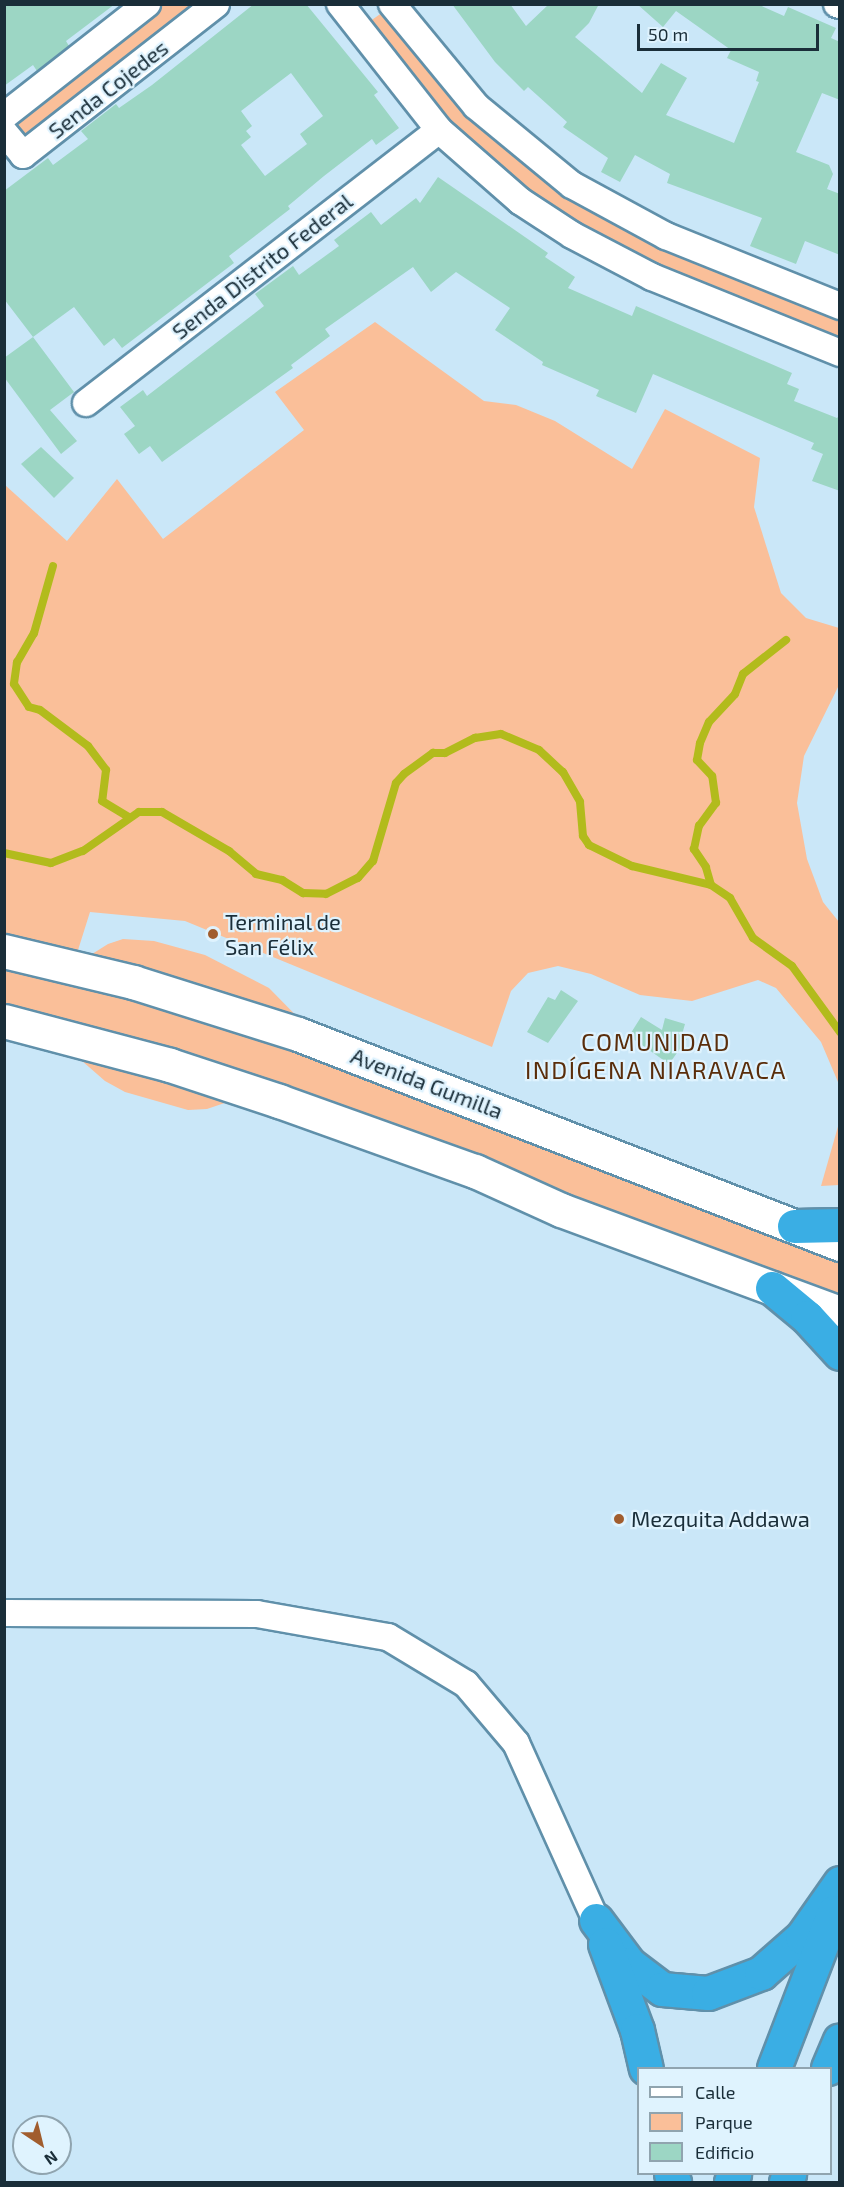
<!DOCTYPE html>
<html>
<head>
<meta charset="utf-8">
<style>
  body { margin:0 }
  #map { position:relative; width:844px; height:2187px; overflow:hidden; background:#cae7f8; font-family:"Exo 2",sans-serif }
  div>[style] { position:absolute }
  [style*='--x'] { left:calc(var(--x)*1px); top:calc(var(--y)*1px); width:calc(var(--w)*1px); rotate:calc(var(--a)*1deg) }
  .green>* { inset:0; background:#fabf99 }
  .stream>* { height:8px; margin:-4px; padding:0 4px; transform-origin:4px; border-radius:4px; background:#b2bb1c }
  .building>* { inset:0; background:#9cd6c4 }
  .roads { filter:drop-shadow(2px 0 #6090aa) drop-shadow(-2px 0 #6090aa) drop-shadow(0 2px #6090aa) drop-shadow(0 -2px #6090aa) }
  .street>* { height:26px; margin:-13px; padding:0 13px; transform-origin:13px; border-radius:13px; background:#fff }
  .secondary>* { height:33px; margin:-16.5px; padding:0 16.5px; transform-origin:16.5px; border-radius:16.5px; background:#fff }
  .highway>* { height:33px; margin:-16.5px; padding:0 16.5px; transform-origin:16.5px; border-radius:16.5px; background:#3aaee4 }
  .dots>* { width:16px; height:16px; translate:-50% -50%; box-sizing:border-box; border:3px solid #dff3fe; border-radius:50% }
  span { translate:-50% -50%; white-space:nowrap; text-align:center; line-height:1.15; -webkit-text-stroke:4.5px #dff3fe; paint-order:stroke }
  .street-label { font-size:22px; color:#1a2e39 }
  .poi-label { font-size:22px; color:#1a2e39 }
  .left { translate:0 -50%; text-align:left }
  .neighbourhood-label { font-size:24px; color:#5a2d0a; letter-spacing:1.5px }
  .frame { position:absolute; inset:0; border:6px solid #1a2e39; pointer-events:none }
  .legend { position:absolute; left:637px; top:2067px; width:195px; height:108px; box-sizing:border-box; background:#dff3fe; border:2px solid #90a4af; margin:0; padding:8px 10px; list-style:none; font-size:18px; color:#1a2e39 }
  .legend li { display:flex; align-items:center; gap:12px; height:30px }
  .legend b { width:30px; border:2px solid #90a4af }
  .north { position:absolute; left:12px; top:2115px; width:60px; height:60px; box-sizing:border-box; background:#dff3fe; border:2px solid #90a4af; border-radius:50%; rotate:145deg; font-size:16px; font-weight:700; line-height:24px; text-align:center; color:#1a2e39 }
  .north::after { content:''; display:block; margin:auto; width:21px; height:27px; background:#a15d2e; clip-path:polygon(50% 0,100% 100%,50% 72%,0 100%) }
  .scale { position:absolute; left:637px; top:24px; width:182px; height:27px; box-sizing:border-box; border:3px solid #1a2e39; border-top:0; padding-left:8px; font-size:18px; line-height:21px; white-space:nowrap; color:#1a2e39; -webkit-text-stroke:4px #dff3fe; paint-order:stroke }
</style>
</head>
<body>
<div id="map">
  <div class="green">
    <i style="clip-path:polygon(147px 5px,216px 5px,23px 155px,5px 116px)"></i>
    <i style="clip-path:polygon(393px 5px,549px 169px,839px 306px,839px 353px,520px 201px,359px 29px)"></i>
    <i style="clip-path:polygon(375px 322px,484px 401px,516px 405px,555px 421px,632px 469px,665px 409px,760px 458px,754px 507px,781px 593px,806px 618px,839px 628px,839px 685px,804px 756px,797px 803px,807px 859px,823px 902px,839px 922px,839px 1103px,838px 1082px,821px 1042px,776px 988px,758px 980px,692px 1001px,640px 995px,591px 974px,558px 966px,528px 973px,511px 991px,492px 1047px,185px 921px,90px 912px,73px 966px,108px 944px,123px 939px,154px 941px,205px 955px,269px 988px,323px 1043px,839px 1225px,839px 1353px,807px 1317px,254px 1093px,207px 1109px,188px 1110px,125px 1092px,105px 1081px,50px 1033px,5px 1021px,5px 485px,67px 541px,117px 479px,163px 539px,304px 430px,275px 392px)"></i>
    <i style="clip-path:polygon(839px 1123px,839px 1185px,821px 1186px)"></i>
  </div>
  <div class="stream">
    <i style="--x:53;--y:566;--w:70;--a:105.8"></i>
    <i style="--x:34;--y:633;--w:34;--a:120"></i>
    <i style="--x:17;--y:662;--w:22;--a:98"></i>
    <i style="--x:14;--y:684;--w:27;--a:57"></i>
    <i style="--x:29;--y:707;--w:11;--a:15"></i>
    <i style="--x:40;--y:710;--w:60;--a:36.9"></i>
    <i style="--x:88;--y:746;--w:30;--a:53"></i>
    <i style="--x:106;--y:770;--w:31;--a:97"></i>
    <i style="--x:102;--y:801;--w:31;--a:31"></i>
    <i style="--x:4;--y:853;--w:48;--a:12"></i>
    <i style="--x:51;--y:863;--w:34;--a:-21"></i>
    <i style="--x:83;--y:851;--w:68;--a:-34.9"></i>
    <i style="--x:139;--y:812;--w:23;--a:0"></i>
    <i style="--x:162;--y:812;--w:78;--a:30.2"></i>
    <i style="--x:229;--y:851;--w:35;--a:40"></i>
    <i style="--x:256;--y:874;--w:27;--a:13"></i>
    <i style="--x:282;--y:880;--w:25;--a:32"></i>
    <i style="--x:303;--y:893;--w:23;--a:2"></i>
    <i style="--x:326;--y:894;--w:36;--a:-27"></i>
    <i style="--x:358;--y:878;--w:23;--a:-49"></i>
    <i style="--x:373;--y:861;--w:81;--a:-73.6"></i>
    <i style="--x:396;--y:783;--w:12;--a:-48"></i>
    <i style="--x:404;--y:774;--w:36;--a:-36"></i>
    <i style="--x:433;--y:753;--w:12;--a:0"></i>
    <i style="--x:445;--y:753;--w:34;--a:-27"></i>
    <i style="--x:475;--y:738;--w:26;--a:-9"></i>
    <i style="--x:501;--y:734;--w:41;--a:22.8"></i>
    <i style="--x:539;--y:750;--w:33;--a:43"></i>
    <i style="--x:563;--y:772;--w:34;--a:60"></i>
    <i style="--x:580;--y:802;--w:34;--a:85"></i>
    <i style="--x:583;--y:836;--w:11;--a:56"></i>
    <i style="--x:589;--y:845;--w:48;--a:26"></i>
    <i style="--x:632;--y:866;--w:81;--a:13.5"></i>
    <i style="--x:711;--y:885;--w:23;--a:34"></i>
    <i style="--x:730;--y:898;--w:46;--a:60.1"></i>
    <i style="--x:753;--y:938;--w:48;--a:35.7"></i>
    <i style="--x:792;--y:966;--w:82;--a:54"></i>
    <i style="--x:711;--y:885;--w:19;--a:-106"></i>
    <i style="--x:706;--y:867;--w:22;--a:-124"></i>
    <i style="--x:694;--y:849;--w:24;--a:-78"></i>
    <i style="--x:699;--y:826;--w:29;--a:-54"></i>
    <i style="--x:716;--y:803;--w:27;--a:-98"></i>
    <i style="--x:712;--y:776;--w:22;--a:-133"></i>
    <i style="--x:697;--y:760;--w:17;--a:-80"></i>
    <i style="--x:700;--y:743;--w:23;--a:-67"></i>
    <i style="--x:709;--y:722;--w:38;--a:-47"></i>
    <i style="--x:735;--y:694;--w:22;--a:-68"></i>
    <i style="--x:743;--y:674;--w:55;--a:-38.3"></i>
  </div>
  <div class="building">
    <i style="clip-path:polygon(4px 4px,115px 4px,66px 41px,69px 46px,37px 71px,33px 65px,4px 86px)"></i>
    <i style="clip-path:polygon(evenodd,254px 4px,306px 4px,378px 92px,374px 95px,399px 128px,376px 145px,372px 139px,324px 176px,288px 206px,290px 209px,229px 256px,234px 263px,122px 348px,114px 338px,104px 346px,74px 307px,33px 337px,4px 299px,4px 191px,48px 158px,53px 165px,88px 139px,81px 131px,116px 104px,119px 108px,152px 85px,254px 4px,291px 73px,323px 116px,300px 134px,307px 144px,265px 176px,241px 145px,251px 137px,246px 131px,252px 126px,241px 111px,291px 73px)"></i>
    <i style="clip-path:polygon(452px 4px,510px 4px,526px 26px,549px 4px,599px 4px,589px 23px,575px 37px,642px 93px,661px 63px,687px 78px,666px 115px,734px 143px,759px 82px,756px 81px,759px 72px,727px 58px,731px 50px,676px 11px,663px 27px,637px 4px,757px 4px,784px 16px,788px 7px,836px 28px,831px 38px,840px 42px,840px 100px,822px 93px,796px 152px,829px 165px,833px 174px,827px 189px,840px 194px,840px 255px,805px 241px,796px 264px,750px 246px,762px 218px,667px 183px,670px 174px,635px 155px,620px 182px,601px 172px,608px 158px,563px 127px,567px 122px,528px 87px,524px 91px,495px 62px)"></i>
    <i style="clip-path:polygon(438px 177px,548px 253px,545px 257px,575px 277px,568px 288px,632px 316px,636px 306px,792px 373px,787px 384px,799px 389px,794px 401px,837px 418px,840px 415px,840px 491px,812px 481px,823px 454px,811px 449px,814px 443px,653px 374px,636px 413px,596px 396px,599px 390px,542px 365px,543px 362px,495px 330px,510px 308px,456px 272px,431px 292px,413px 267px,325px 329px,330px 336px,291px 365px,293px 368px,162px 462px,150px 446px,139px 454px,124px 434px,135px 426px,120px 407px,143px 390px,147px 396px,264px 306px,255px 294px,293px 266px,299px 275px,339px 246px,334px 240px,371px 212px,381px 225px,416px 198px,420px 203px)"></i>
    <i style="clip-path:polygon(33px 337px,74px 392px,50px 410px,77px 441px,61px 454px,4px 377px,4px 358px)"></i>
    <i style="clip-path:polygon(41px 447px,74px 478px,54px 498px,21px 464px)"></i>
    <i style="clip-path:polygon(561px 990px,578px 1001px,548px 1043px,527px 1032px,548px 997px,555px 1000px)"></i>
    <i style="clip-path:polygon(641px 1017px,662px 1030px,665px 1018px,685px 1024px,681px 1038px,687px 1039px,669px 1064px,629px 1036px)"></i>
  </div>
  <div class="roads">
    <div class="street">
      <i style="--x:340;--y:4;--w:160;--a:51.8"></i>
      <i style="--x:439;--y:130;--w:108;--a:41.2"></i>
      <i style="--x:520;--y:201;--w:62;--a:33.2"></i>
      <i style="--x:572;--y:235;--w:90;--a:27.7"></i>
      <i style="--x:652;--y:277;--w:203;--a:22"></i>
      <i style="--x:392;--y:4;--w:132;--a:50.5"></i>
      <i style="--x:476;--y:106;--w:124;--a:39.5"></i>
      <i style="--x:572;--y:185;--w:107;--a:28.5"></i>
      <i style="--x:666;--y:236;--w:188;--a:21.9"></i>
      <i style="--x:837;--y:4;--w:3;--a:18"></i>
      <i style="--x:4;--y:116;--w:182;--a:-38.1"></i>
      <i style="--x:4;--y:132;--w:30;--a:50"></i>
      <i style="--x:23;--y:155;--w:245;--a:-38"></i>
      <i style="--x:86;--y:403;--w:446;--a:-37.7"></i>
      <i style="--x:4;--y:1613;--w:253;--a:0.2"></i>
      <i style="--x:257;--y:1614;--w:133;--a:10"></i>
      <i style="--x:388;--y:1637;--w:91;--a:31.1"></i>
      <i style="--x:466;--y:1684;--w:77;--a:49.7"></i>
      <i style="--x:516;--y:1743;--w:194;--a:65.7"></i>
    </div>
    <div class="secondary">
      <i style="--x:4;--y:951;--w:133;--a:13.5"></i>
      <i style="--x:133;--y:982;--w:173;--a:17.5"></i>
      <i style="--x:298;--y:1034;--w:581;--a:21.18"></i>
      <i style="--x:4;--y:1021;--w:172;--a:14.8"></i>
      <i style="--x:170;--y:1065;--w:115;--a:18.3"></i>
      <i style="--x:279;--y:1101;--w:208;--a:19.7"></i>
      <i style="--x:475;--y:1171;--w:94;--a:24.4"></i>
      <i style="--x:561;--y:1210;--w:297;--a:20.3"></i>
    </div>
    <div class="highway">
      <i style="--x:794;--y:1226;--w:46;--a:-1.2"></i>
      <i style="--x:772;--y:1288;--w:45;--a:39.6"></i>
      <i style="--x:807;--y:1317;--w:49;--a:47.5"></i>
      <i style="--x:596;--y:1920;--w:55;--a:53.1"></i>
      <i style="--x:629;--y:1964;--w:41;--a:37.1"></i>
      <i style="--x:662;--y:1989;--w:46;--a:5"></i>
      <i style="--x:708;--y:1993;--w:57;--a:-20.7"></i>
      <i style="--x:761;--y:1973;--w:55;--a:-41.3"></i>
      <i style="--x:802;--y:1937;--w:66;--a:-54.9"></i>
      <i style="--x:605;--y:1944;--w:92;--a:69.6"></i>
      <i style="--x:637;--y:2030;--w:39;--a:77"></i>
      <i style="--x:774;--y:2068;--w:167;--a:-69"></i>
      <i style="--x:828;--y:2068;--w:30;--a:-67"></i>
      <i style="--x:671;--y:2174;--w:9;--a:69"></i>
      <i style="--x:731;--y:2182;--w:9;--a:-69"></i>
      <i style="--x:786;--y:2182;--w:9;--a:-69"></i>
    </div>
  </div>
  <div class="dots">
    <i style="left:213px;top:934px;background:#a15d2e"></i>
    <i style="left:619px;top:1519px;background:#a15d2e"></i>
  </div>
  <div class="street-label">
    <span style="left:108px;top:89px;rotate:-38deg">Senda Cojedes</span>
    <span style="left:262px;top:266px;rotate:-38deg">Senda Distrito Federal</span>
    <span style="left:427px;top:1083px;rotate:21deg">Avenida Gumilla</span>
  </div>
  <div class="poi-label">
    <span class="left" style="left:225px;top:934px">Terminal de<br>San Félix</span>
    <span class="left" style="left:631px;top:1519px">Mezquita Addawa</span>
  </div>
  <div class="neighbourhood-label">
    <span style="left:656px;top:1056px">COMUNIDAD<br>INDÍGENA NIARAVACA</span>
  </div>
  <div class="frame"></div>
  <ul class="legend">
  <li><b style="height:8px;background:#fff"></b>Calle</li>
  <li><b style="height:16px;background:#fabf99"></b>Parque</li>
  <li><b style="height:16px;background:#9cd6c4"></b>Edificio</li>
  </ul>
  <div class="north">N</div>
  <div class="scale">50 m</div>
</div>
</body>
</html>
